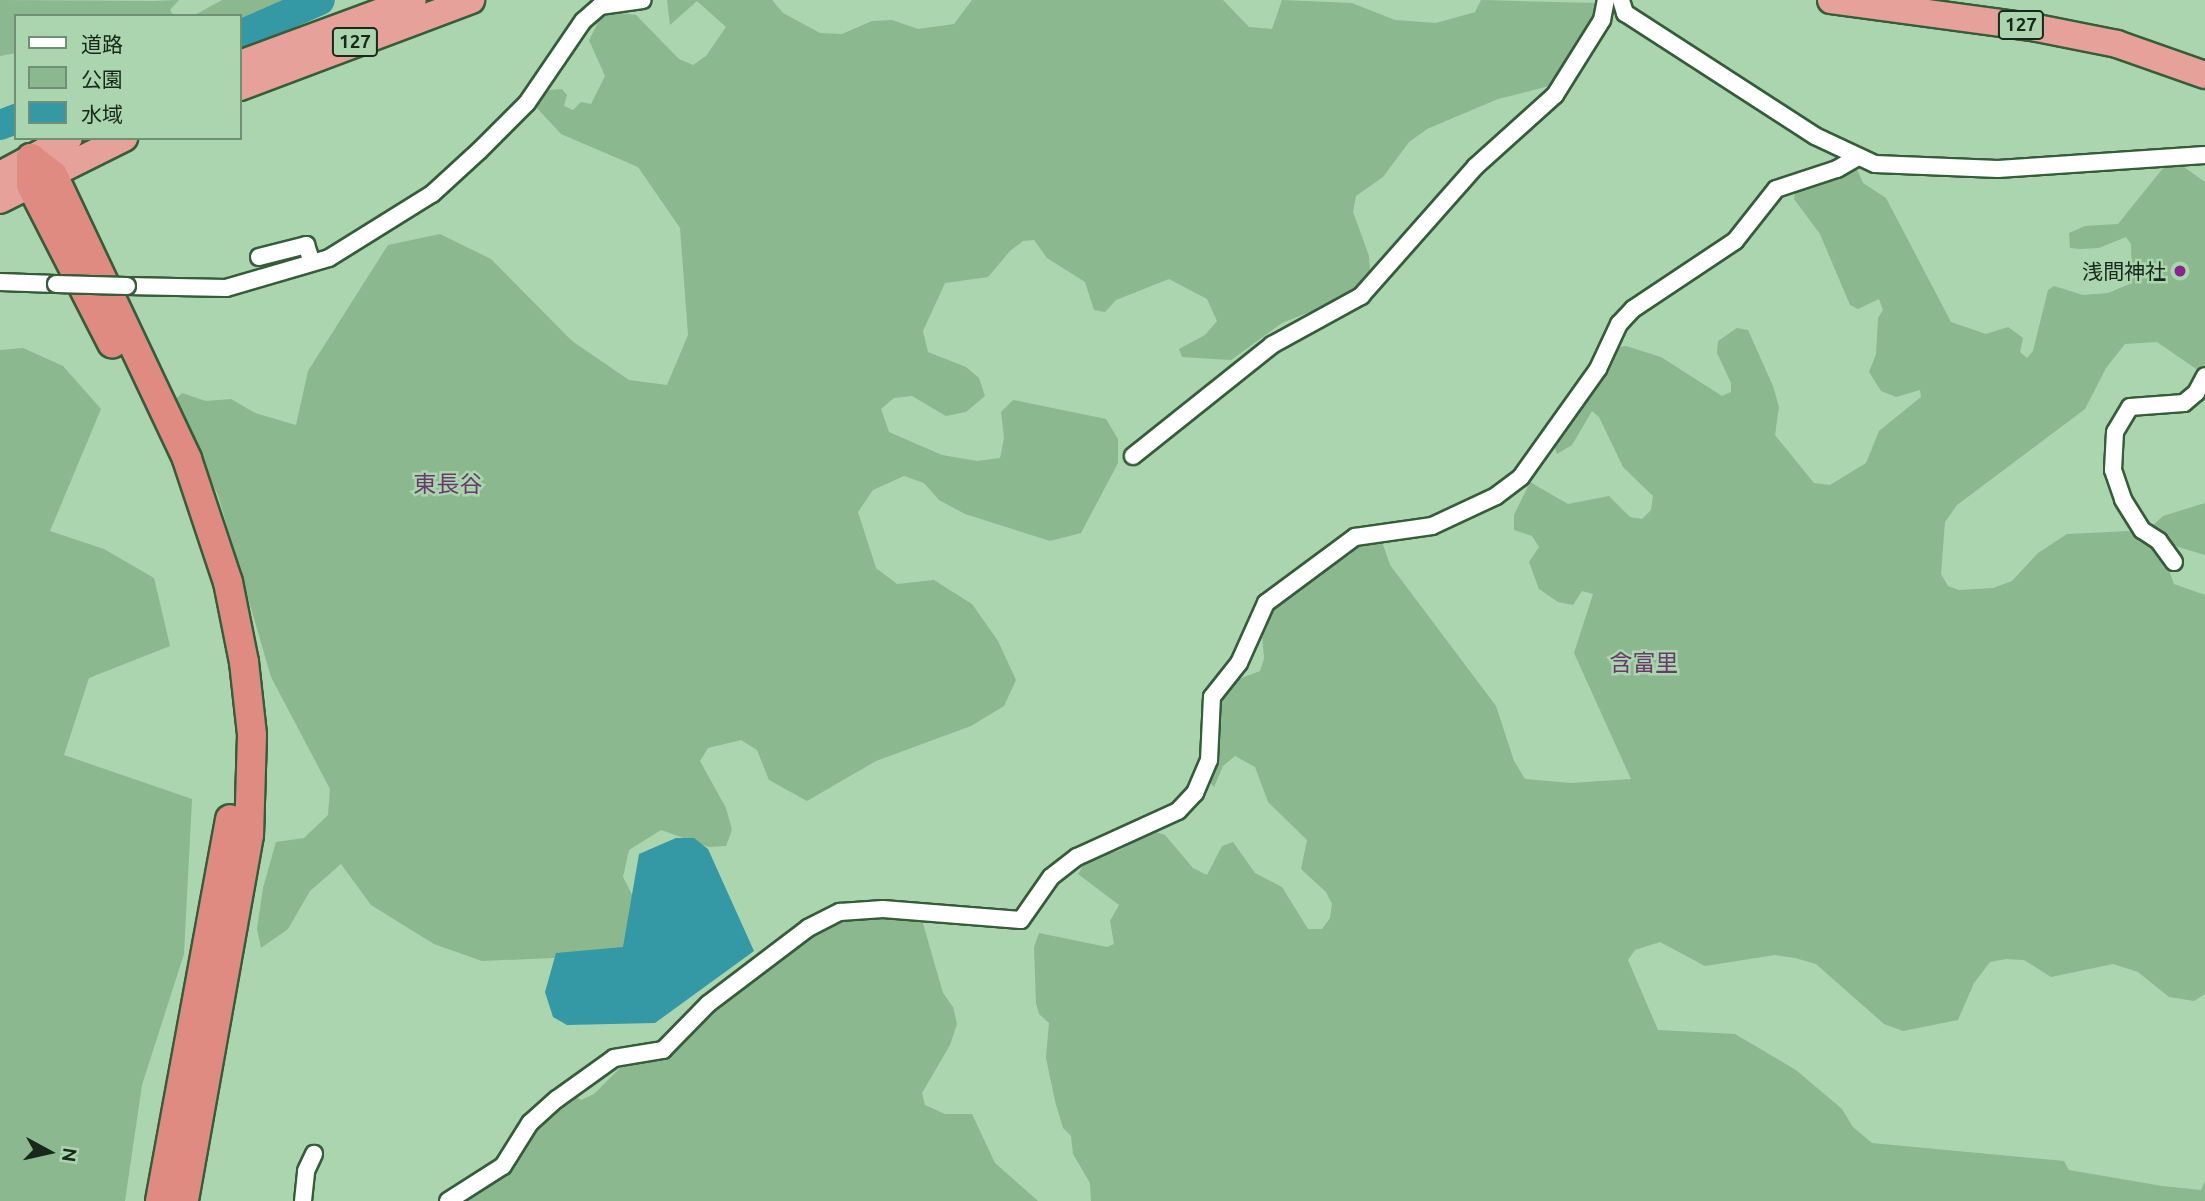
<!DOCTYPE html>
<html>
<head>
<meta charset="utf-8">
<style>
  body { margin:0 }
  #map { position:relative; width:2205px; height:1201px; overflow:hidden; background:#aad5ae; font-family:Ubuntu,"Noto Sans JP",sans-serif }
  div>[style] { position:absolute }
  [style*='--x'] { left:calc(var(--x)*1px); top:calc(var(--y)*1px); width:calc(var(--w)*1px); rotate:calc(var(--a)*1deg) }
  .green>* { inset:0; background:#8bb88f }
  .water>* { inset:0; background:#3598a5 }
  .river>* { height:30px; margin:-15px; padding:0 15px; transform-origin:15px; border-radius:15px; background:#3598a5 }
  .roads { filter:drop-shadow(2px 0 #365c3a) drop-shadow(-2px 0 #365c3a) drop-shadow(0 2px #365c3a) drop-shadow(0 -2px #365c3a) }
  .minor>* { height:16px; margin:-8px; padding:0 8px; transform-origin:8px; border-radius:8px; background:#fff }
  .trunk>* { height:26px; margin:-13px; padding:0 13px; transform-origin:13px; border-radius:13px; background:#e6a29a }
  .motorway>* { height:28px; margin:-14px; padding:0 14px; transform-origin:14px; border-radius:14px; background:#e08b81 }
  .bridges { filter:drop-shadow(2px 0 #365c3a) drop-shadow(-2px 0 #365c3a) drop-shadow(0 2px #365c3a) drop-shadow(0 -2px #365c3a) }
  .minor-bridge>* { height:16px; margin:-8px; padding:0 8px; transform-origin:8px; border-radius:8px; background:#fff }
  .dots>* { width:19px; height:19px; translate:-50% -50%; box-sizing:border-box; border:4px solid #aad5ae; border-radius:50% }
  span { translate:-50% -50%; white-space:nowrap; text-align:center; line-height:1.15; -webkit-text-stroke:5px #aad5ae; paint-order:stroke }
  .shield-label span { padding:2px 5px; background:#aad5ae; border:2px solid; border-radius:5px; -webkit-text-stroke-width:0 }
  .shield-label { font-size:19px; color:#18281a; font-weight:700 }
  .poi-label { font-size:21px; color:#18281a }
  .right { translate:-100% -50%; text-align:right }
  .neighbourhood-label { font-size:23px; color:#6b396b }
  .legend { position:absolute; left:14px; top:14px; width:228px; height:126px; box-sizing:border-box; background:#aad5ae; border:2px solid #709073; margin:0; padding:9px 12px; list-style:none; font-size:21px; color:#18281a }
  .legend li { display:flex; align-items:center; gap:14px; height:35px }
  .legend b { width:35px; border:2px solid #709073 }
  .north { position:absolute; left:14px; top:1117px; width:70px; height:70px; -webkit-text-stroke:5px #aad5ae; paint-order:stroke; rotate:98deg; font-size:19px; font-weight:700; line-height:28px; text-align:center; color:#18281a }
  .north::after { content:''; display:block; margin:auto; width:24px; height:32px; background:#18281a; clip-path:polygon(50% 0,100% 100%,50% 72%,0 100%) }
</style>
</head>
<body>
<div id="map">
  <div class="green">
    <i style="clip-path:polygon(0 0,154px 1px,179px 0,170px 10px,174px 16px,16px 16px,16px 53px,0 56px)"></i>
    <i style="clip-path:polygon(222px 0,291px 0,275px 22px,240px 36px,240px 16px,193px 16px)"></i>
    <i style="clip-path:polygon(667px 0,772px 0,783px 13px,820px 33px,842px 34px,872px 21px,892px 20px,918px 29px,954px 24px,972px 0,1223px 0,1249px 27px,1272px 29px,1282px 0,1352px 3px,1395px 20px,1436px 23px,1475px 12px,1481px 0,1595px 3px,1595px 23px,1561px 83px,1498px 99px,1427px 129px,1409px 142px,1383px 177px,1356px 196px,1353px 212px,1369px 256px,1370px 272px,1359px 292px,1282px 323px,1231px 360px,1182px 357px,1179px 349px,1205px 335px,1217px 321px,1207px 299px,1169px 279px,1116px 300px,1105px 312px,1094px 310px,1085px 282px,1047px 258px,1034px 240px,1023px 241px,1010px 251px,988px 277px,945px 283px,923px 331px,928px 352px,966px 367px,979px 378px,985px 396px,966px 412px,946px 416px,912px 396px,894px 398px,881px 409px,889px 432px,942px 455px,977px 461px,1000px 458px,1004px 438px,1001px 412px,1013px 400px,1106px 419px,1118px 439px,1118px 463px,1081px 533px,1050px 541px,965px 514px,939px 500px,924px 483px,904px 476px,873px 490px,858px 512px,876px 568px,897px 584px,934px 580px,972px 604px,998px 641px,1016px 680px,1004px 706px,971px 726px,876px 761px,807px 801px,769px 780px,757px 750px,741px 740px,708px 748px,700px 761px,726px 808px,732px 830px,726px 846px,709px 847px,661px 830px,629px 850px,623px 877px,639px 908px,624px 955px,482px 961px,434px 944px,371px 905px,341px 864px,310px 891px,288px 929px,261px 948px,257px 929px,263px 888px,276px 842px,304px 838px,328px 815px,330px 789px,271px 677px,218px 495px,173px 402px,182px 393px,206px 401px,231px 399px,255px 413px,296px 425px,308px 371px,388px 245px,440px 234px,491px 259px,572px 341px,629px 380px,667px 385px,688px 335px,680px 228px,638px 167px,561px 134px,536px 107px,549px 90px,562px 89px,567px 95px,564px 106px,573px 110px,581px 102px,591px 104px,605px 76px,589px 40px,600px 19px,613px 12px,636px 15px,679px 59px,693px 65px,706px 56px,726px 27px,697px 1px,670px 25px)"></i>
    <i style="clip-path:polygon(2168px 162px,2181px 165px,2205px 182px,2205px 375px,2157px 342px,2125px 344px,2106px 368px,2085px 409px,1957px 505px,1945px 522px,1941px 574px,1948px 586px,1959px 590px,1993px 588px,2012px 581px,2038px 553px,2067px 534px,2130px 531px,2163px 555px,2174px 584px,2205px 595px,2205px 994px,2194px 1001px,2169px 997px,2138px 972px,2113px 964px,2051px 977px,2024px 960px,2006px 959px,1990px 962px,1974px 983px,1958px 1020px,1903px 1031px,1884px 1024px,1816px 964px,1795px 958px,1775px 955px,1705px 966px,1660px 942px,1635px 950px,1628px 960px,1658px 1030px,1735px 1034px,1796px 1070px,1842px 1109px,1853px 1127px,1872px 1143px,2064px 1161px,2069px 1170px,2162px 1186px,2201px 1190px,2205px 1181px,2205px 1201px,1091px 1201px,1090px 1183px,1073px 1154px,1071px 1136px,1063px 1128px,1055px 1101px,1046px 1058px,1049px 1023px,1039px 1014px,1036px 1003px,1034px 947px,1039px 933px,1107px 947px,1114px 944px,1110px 921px,1119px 905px,1078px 874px,1089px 856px,1118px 851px,1153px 831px,1165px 835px,1193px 868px,1207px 875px,1222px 846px,1233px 842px,1255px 873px,1282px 887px,1308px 929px,1322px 929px,1330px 918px,1332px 904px,1326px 892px,1301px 869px,1307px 840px,1268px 802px,1255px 767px,1235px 756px,1223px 766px,1214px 787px,1208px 780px,1214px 708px,1226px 684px,1260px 671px,1264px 659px,1261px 621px,1270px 609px,1301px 590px,1314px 573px,1350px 555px,1358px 543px,1381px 539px,1390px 565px,1496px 706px,1514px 761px,1525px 779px,1571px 783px,1631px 779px,1574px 653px,1593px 594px,1582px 591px,1573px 605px,1558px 602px,1539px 589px,1529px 562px,1539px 547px,1532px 536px,1514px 530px,1514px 515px,1530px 482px,1568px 504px,1609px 496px,1630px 517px,1642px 519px,1651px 510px,1653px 496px,1623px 467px,1599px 417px,1592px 411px,1572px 445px,1557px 454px,1554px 445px,1609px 365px,1615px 348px,1626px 346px,1661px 357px,1722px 396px,1731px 392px,1731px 383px,1717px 353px,1718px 341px,1737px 328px,1748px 330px,1773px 386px,1779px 407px,1775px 435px,1814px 483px,1830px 485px,1866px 463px,1879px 431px,1921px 397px,1920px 390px,1896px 397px,1881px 391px,1869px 372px,1876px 354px,1878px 318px,1883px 310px,1879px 299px,1858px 309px,1850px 305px,1820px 234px,1794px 199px,1796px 188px,1856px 167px,1863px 183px,1886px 198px,1951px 322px,1986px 334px,2008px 327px,2023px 338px,2020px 352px,2027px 358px,2033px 351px,2048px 290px,2054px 286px,2083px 295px,2108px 293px,2132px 283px,2131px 244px,2126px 237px,2099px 248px,2080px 249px,2070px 248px,2069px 233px,2085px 226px,2118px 224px)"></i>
    <i style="clip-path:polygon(23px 348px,63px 366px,101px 409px,50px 531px,104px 549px,154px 578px,170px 646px,89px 678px,64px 755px,192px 799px,184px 954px,142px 1085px,125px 1201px,0 1201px,0 350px)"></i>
    <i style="clip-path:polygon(2205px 503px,2205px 555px,2165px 543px,2149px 529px,2163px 516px)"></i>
    <i style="clip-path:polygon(879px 899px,922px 920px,943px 993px,953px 1007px,957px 1024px,950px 1045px,922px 1093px,925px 1105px,945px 1114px,972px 1114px,995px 1163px,1038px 1201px,453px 1201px,508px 1169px,540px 1123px,574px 1095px,581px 1100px,594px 1094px,627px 1061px,655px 1062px,689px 1026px,758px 978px,778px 958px)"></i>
  </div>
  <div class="water">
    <i style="clip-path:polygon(676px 838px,694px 838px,708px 849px,754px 951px,655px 1023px,567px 1025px,553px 1017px,545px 992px,556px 953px,623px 947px,639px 854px)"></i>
  </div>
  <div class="river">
    <i style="--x:240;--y:35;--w:87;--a:-23.6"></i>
    <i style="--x:0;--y:125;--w:17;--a:-21"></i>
  </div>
  <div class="roads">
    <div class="minor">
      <i style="--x:1621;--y:0;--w:14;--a:73"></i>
      <i style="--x:1625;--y:13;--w:226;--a:32.9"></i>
      <i style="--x:1815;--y:136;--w:66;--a:25"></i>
      <i style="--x:1875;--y:164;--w:123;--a:2.3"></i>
      <i style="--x:1998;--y:169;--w:207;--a:-3.9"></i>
      <i style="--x:259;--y:257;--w:49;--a:-14.3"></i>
      <i style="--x:306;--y:245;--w:18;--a:71"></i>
      <i style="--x:0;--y:282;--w:56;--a:2"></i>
      <i style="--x:127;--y:286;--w:99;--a:1.2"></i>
      <i style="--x:226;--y:288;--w:107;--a:-16.2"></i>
      <i style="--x:329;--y:258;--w:121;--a:-31.9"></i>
      <i style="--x:432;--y:194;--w:64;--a:-42.5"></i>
      <i style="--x:479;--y:151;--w:68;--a:-45"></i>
      <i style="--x:527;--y:103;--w:99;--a:-55.7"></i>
      <i style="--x:583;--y:21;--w:23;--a:-41"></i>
      <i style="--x:600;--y:6;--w:43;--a:-7.9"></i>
      <i style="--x:1133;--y:456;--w:178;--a:-38.6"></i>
      <i style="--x:1272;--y:345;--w:102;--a:-28.8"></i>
      <i style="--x:1361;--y:296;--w:172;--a:-48.5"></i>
      <i style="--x:1475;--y:167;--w:108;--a:-42"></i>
      <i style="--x:1555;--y:95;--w:89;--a:-57.9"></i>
      <i style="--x:1602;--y:20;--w:20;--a:-79"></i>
      <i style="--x:2174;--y:562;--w:26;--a:-126"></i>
      <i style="--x:2159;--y:541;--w:20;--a:-147"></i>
      <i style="--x:2142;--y:530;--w:36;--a:-122"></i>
      <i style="--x:2123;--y:499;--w:31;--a:-109"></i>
      <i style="--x:2113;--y:470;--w:38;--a:-87"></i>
      <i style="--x:2115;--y:432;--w:29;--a:-59"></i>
      <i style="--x:2130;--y:407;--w:54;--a:-4.2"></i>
      <i style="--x:2184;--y:403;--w:16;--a:-40"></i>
      <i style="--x:2196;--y:393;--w:19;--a:-62"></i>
      <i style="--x:303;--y:1201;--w:30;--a:-84"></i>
      <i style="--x:306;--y:1171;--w:19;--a:-65"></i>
      <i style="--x:448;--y:1201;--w:65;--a:-32.5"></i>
      <i style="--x:503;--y:1166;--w:51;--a:-57.9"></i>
      <i style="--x:530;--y:1123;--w:36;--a:-42"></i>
      <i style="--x:557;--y:1099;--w:70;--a:-35.7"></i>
      <i style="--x:614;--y:1058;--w:50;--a:-9.3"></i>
      <i style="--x:663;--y:1050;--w:64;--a:-45.6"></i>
      <i style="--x:708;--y:1004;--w:126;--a:-37.2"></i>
      <i style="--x:808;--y:928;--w:36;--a:-27"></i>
      <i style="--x:840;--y:912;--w:43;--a:-4"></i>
      <i style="--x:883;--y:909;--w:138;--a:4.6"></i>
      <i style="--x:1021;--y:920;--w:52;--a:-55.1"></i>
      <i style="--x:1051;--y:877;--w:33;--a:-38"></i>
      <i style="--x:1077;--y:857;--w:111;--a:-24.5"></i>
      <i style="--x:1178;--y:811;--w:25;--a:-47"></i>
      <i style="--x:1195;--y:793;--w:36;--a:-67"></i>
      <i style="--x:1209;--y:760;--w:63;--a:-87.3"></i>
      <i style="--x:1212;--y:697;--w:43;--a:-51.5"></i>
      <i style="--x:1239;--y:663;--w:66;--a:-65.8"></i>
      <i style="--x:1266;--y:603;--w:111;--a:-36.6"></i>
      <i style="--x:1355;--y:537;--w:78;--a:-8.1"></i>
      <i style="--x:1432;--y:526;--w:71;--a:-25.1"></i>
      <i style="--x:1496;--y:496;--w:31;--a:-37"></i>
      <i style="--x:1521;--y:477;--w:133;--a:-54.5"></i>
      <i style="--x:1598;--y:369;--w:50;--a:-65"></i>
      <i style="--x:1619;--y:324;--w:21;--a:-47"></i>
      <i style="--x:1633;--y:309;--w:123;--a:-33.7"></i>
      <i style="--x:1735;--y:241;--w:66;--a:-51.7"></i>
      <i style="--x:1776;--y:189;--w:64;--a:-18.2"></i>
      <i style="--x:1837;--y:169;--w:22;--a:-30"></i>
    </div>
    <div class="trunk">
      <i style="--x:1831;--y:0;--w:208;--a:7.7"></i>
      <i style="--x:2037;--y:28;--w:82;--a:11.3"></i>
      <i style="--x:2117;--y:44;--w:93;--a:19.4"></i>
      <i style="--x:240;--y:64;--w:184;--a:-20.3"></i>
      <i style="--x:240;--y:87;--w:247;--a:-20.6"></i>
      <i style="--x:0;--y:175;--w:78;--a:-28.2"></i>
      <i style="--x:0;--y:200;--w:139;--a:-26.6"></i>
    </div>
    <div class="motorway">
      <i style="--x:31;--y:158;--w:28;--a:38"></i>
      <i style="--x:53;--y:175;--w:314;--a:64.7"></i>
      <i style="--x:187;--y:459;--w:130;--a:71.6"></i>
      <i style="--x:228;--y:582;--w:82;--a:78.7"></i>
      <i style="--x:244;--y:662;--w:73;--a:83.7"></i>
      <i style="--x:252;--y:735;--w:100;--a:91.7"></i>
      <i style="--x:249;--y:835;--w:372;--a:100.1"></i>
      <i style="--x:31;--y:158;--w:27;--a:90"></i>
      <i style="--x:31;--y:185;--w:178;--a:62.9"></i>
      <i style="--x:160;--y:1201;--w:388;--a:-79.6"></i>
    </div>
  </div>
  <div class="bridges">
    <div class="minor-bridge">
      <i style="--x:56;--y:284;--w:71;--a:1.6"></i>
    </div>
  </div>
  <div class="dots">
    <i style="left:2180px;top:271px;background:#8a258c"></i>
  </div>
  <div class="shield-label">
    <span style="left:2021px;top:25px">127</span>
    <span style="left:355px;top:42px">127</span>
  </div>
  <div class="poi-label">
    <span class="right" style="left:2166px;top:271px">浅間神社</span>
  </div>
  <div class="neighbourhood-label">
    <span style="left:448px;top:484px">東長谷</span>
    <span style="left:1644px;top:663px">含富里</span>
  </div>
  <ul class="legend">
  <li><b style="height:9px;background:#fff"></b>道路</li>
  <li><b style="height:19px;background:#8bb88f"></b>公園</li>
  <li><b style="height:19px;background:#3598a5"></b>水域</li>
  </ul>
  <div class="north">N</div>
</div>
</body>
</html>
